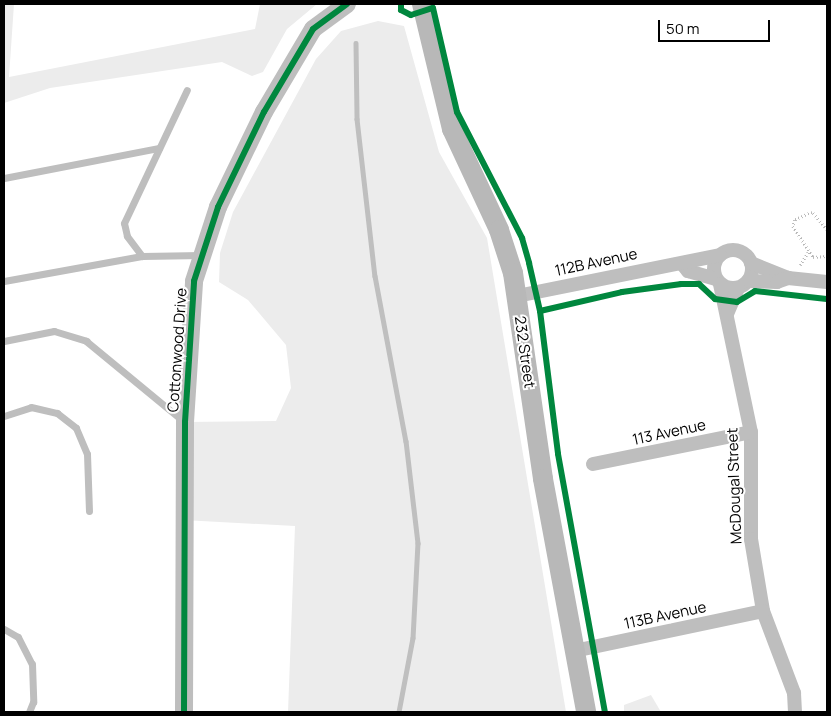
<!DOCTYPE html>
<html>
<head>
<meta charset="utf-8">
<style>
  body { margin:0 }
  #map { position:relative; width:831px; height:716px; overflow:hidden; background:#fff; font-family:Manrope,sans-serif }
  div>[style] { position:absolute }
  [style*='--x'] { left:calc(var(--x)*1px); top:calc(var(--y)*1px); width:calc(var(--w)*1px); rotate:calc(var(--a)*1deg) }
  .green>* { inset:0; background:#ececec }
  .stream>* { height:4.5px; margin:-2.25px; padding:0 2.25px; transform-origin:2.25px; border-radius:2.25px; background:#bfbfbf }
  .path>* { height:2.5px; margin-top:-1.25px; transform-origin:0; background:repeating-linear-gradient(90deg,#b9b9b9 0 1px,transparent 0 3.5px) }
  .service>* { height:7px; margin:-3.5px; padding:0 3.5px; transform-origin:3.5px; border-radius:3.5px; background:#bebebe }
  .minor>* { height:14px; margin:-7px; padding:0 7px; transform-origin:7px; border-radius:7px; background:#bebebe }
  .minor>.ring { margin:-7px; padding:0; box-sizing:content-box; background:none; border:14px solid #bebebe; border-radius:50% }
  .tertiary>* { height:18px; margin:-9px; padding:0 9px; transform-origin:9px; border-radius:9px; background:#bebebe }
  .secondary>* { height:20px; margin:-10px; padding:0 10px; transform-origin:10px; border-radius:10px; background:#b8b8b8 }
  .cycleway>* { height:6px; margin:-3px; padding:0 3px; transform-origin:3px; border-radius:3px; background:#00873e }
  span { translate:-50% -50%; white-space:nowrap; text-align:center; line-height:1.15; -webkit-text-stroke:4px #fff; paint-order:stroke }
  .street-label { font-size:15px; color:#000 }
  .frame { position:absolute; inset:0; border:5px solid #000; pointer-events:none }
  .scale { position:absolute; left:658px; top:20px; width:112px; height:22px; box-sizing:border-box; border:2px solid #000; border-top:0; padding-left:6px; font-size:15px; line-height:18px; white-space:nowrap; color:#000; -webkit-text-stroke:4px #fff; paint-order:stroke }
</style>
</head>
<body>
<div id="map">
  <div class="green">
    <i style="clip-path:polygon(4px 4px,14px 4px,9px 77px,255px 29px,260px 4px,317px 4px,287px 29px,263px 72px,252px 76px,222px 62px,50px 88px,4px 103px)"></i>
    <i style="clip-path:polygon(378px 21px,404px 26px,439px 152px,487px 238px,566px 712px,288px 712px,295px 526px,183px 520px,185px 422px,276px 421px,291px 388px,286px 345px,248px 300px,219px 282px,220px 253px,233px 212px,316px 59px,341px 31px)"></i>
    <i style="clip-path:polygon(651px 695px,661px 712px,624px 712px,624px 705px)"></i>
  </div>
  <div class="stream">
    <i style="--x:356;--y:43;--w:76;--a:89.2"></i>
    <i style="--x:357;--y:119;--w:158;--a:83.5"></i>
    <i style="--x:375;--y:276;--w:168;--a:79.4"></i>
    <i style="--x:406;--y:441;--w:103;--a:83.3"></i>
    <i style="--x:418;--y:543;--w:95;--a:93"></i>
    <i style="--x:413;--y:638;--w:75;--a:100.7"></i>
  </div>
  <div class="path">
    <i style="--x:827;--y:230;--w:23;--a:-130"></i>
    <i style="--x:812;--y:212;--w:19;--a:155"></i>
    <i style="--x:795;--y:220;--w:6;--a:108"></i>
    <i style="--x:793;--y:226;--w:37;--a:57"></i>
    <i style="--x:813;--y:257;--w:14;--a:-4"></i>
    <i style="--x:800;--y:265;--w:15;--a:-58"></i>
  </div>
  <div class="service">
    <i style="--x:4;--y:178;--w:158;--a:-11"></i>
    <i style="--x:142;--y:256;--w:25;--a:-127"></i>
    <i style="--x:127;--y:236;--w:13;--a:-103"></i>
    <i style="--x:124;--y:223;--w:147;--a:-64.7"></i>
    <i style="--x:4;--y:281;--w:140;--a:-10.3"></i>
    <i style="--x:142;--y:256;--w:60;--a:-1"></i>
    <i style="--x:4;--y:341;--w:51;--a:-11.3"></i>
    <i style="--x:54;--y:331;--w:34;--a:17"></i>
    <i style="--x:86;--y:341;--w:124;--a:39.5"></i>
    <i style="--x:4;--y:416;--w:28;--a:-18"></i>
    <i style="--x:31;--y:407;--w:27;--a:13"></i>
    <i style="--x:57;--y:413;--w:24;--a:38"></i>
    <i style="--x:76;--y:428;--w:28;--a:67"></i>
    <i style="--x:87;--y:454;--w:57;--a:88"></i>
    <i style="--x:4;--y:629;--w:16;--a:30"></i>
    <i style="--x:18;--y:637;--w:30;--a:63"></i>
    <i style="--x:32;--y:664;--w:38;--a:88"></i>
    <i style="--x:33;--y:702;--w:11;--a:112"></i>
  </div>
  <div class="minor">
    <i class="ring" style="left:714px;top:250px;width:24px;height:24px"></i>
    <i style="--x:751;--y:263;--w:40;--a:22"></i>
    <i style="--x:788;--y:278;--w:39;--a:6"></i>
    <i style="--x:683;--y:265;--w:8;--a:50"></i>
    <i style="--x:688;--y:271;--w:29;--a:16"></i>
    <i style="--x:748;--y:281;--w:29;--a:2"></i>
    <i style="--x:777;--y:282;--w:12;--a:-20"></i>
    <i style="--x:720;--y:284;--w:151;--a:78.2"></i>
    <i style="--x:751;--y:432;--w:107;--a:90"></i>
    <i style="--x:751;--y:539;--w:73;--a:80.5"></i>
    <i style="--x:763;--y:611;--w:88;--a:69.3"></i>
    <i style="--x:794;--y:693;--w:19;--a:87"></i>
    <i style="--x:517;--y:296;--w:207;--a:-11.4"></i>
    <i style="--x:727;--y:314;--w:28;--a:-67"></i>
    <i style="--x:593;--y:464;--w:161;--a:-11.4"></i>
    <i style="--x:574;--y:651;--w:193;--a:-11.9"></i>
  </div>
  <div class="tertiary">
    <i style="--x:184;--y:712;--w:290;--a:-89.8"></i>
    <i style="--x:185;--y:422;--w:141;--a:-86.3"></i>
    <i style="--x:194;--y:281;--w:78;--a:-72"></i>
    <i style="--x:218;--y:207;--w:106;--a:-64.2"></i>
    <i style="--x:264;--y:112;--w:96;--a:-59.4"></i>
    <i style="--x:313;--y:29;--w:42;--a:-36.3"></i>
  </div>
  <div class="secondary">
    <i style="--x:422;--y:4;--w:129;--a:76.5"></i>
    <i style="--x:452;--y:129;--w:111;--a:65"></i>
    <i style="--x:499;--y:230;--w:45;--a:72"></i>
    <i style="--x:513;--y:273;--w:208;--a:81.7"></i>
    <i style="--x:543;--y:479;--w:237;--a:79.5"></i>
  </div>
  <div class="cycleway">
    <i style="--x:401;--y:4;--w:6;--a:90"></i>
    <i style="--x:401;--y:10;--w:11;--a:27"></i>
    <i style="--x:411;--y:15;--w:23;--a:-18"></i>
    <i style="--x:433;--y:8;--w:107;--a:77"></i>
    <i style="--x:457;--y:112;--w:142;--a:62.7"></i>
    <i style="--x:522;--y:238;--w:26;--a:74"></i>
    <i style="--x:529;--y:263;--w:49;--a:77.1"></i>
    <i style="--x:540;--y:311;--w:144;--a:82.8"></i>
    <i style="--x:558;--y:454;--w:262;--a:79.7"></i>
    <i style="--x:540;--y:311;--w:84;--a:-13"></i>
    <i style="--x:622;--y:292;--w:60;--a:-7.7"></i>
    <i style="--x:681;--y:284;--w:18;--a:0"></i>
    <i style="--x:699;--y:284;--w:22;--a:43"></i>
    <i style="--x:715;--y:299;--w:22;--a:8"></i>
    <i style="--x:737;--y:302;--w:21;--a:-31"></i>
    <i style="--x:755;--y:291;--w:72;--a:6.3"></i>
    <i style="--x:184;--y:712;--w:290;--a:-89.8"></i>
    <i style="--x:185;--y:422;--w:141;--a:-86.3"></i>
    <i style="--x:194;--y:281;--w:78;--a:-72"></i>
    <i style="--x:218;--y:207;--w:106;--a:-64.2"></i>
    <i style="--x:264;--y:112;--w:96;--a:-59.4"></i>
    <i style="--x:313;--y:29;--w:42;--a:-36.3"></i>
  </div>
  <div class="street-label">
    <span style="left:596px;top:262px;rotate:-12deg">112B Avenue</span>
    <span style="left:177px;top:350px;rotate:-86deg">Cottonwood Drive</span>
    <span style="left:525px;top:352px;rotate:82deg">232 Street</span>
    <span style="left:669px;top:432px;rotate:-12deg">113 Avenue</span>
    <span style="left:734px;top:486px;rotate:-92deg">McDougal Street</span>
    <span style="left:665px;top:615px;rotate:-12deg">113B Avenue</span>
  </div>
  <div class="frame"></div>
  <div class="scale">50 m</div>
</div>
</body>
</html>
